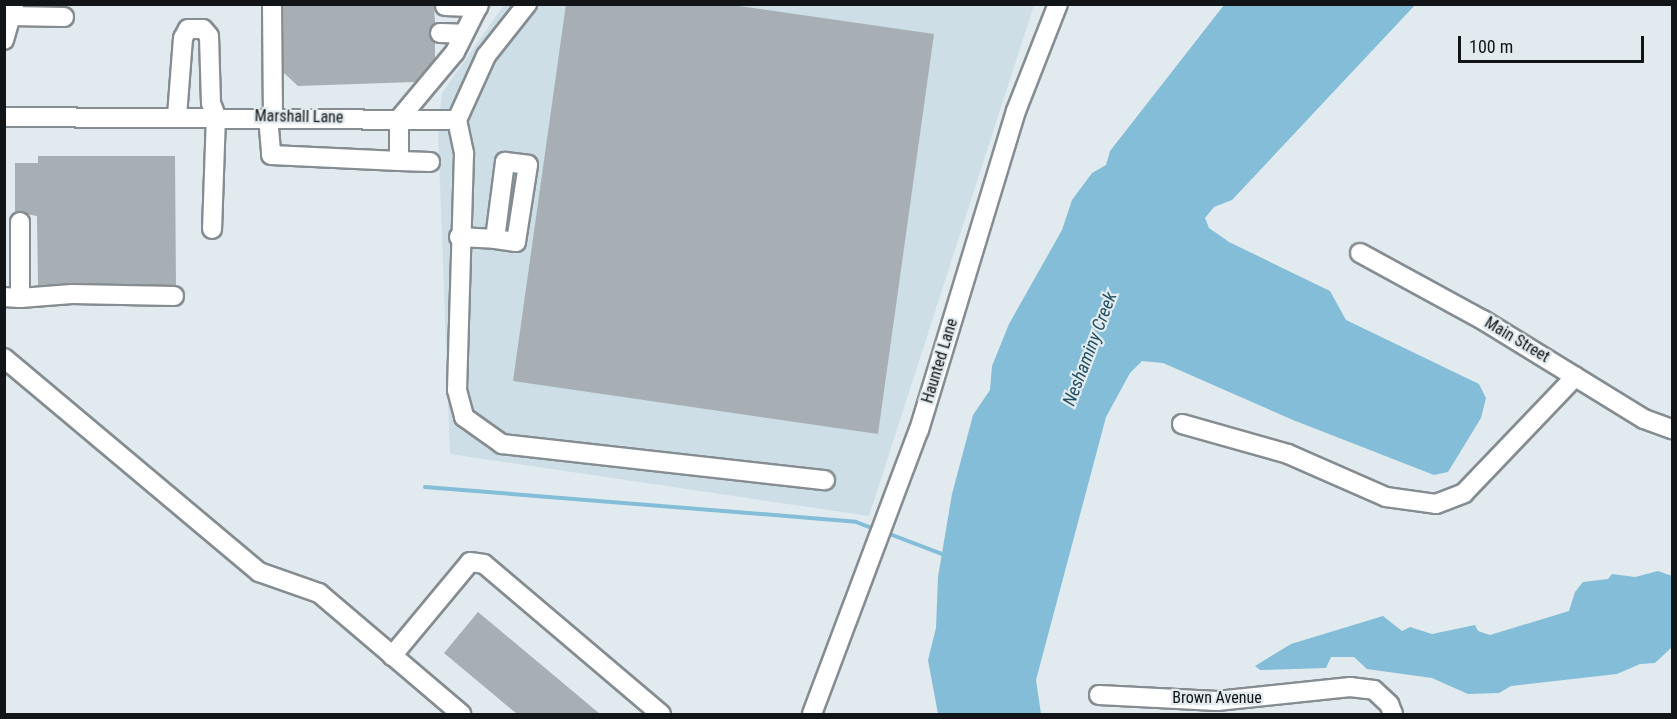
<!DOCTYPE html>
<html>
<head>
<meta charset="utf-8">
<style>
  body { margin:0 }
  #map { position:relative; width:1677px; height:719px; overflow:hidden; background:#e1eaee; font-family:"Roboto Condensed",sans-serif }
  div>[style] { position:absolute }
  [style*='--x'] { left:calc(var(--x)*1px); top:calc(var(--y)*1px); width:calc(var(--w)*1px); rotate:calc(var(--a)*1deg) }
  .built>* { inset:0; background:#cddee6 }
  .water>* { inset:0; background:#84bdd7 }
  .stream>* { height:4px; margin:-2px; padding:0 2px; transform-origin:2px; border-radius:2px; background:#84bdd7 }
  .building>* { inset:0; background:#a7afb4 }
  .roads { filter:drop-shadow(2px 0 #858d92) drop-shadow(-2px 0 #858d92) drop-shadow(0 2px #858d92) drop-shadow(0 -2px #858d92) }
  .minor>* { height:18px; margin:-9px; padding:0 9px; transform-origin:9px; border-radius:9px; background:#fff }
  span { translate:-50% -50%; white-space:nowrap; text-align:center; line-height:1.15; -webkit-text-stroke:4.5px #e1eaee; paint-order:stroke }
  .street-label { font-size:16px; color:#121517 }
  .water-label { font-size:18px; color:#1f4d60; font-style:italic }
  .frame { position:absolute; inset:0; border:6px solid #121517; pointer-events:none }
  .scale { position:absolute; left:1458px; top:36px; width:186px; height:27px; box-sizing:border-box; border:3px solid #121517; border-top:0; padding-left:8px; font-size:18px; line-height:21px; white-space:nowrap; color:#121517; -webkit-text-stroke:4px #e1eaee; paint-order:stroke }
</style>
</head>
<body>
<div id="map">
  <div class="built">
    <i style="clip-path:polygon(504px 5px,1034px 5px,869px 516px,450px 454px,438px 129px,442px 93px)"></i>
  </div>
  <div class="water">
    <i style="clip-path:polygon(1224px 5px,1415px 5px,1232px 200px,1214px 207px,1205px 218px,1209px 228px,1229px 242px,1330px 291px,1346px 320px,1479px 384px,1486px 398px,1481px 418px,1448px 472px,1434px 475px,1293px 420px,1163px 363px,1142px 361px,1130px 373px,1106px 417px,1036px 680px,1041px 714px,938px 714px,928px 660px,936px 628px,938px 577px,952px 494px,973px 415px,990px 390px,992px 366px,1009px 324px,1062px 230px,1072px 200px,1092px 173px,1106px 165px,1110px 151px)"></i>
    <i style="clip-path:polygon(1658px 571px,1672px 576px,1672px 647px,1655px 663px,1640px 664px,1617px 674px,1511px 686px,1499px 693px,1468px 694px,1432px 678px,1367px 669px,1354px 657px,1331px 657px,1326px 668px,1260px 670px,1255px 666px,1291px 644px,1383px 616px,1402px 631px,1410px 627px,1432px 634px,1475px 625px,1478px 631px,1490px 635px,1569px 611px,1575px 592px,1583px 582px,1608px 579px,1612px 574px,1635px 577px)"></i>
  </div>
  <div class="stream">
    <i style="--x:425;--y:487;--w:432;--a:4.6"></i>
    <i style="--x:856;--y:522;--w:22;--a:21"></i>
    <i style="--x:887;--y:533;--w:62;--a:20.8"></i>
  </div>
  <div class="building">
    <i style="clip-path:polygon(283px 4px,434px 4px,435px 23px,429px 33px,435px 43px,435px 59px,415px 82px,298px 86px,284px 73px)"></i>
    <i style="clip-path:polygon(566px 4px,725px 4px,934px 34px,878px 434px,513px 381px)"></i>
    <i style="clip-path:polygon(38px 156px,175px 156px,176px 285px,38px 285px,37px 216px,15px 212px,15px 163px,38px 163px)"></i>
    <i style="clip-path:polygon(478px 612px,600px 714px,517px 714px,444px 653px)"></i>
  </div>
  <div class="roads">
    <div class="minor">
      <i style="--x:272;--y:4;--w:113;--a:89.5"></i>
      <i style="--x:527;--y:4;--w:66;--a:128.3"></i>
      <i style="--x:486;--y:56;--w:70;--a:114.4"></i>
      <i style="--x:457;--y:120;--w:35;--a:78"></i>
      <i style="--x:464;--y:154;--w:236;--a:91.7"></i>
      <i style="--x:457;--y:390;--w:28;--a:75"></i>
      <i style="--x:464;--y:417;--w:47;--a:35.4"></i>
      <i style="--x:502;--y:444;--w:325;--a:6.4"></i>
      <i style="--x:445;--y:6;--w:33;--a:2"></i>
      <i style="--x:11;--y:16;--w:53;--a:1.1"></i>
      <i style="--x:440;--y:33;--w:23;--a:2"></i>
      <i style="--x:4;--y:40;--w:37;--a:-74"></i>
      <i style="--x:177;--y:116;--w:78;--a:-85.6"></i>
      <i style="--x:183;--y:38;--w:10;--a:-61"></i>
      <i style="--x:188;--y:29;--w:15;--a:0"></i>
      <i style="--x:203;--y:29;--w:9;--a:49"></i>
      <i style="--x:209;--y:36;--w:67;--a:88.3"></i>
      <i style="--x:211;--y:103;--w:14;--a:69"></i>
      <i style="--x:216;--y:116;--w:113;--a:92"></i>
      <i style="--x:4;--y:117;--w:453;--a:0.4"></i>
      <i style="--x:268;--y:117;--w:38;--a:85"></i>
      <i style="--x:271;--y:155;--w:128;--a:2.7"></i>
      <i style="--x:430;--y:162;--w:31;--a:-178"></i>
      <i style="--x:399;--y:161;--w:42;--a:-90"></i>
      <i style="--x:399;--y:119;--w:87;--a:-50.1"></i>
      <i style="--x:455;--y:52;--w:54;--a:-63.4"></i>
      <i style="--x:459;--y:237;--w:36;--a:3"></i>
      <i style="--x:495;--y:239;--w:78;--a:-82.6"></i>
      <i style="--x:505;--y:162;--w:23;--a:7"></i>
      <i style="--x:528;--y:165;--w:78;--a:98.9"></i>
      <i style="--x:516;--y:242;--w:21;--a:-172"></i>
      <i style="--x:1360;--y:253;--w:140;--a:28.6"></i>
      <i style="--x:1483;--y:320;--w:189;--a:31.6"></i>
      <i style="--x:1644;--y:419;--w:30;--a:20"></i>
      <i style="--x:4;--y:297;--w:16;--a:4"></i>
      <i style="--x:20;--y:298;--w:76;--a:-90"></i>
      <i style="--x:20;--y:298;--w:52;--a:-4.4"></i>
      <i style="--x:72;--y:294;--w:102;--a:1.1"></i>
      <i style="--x:4;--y:358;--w:333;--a:40"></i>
      <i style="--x:259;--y:572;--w:64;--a:19.3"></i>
      <i style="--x:319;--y:593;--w:187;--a:40.4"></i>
      <i style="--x:1182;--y:424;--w:110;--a:15.8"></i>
      <i style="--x:1288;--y:454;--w:107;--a:23.7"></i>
      <i style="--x:1386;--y:497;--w:50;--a:8"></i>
      <i style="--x:1436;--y:504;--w:30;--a:-21"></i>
      <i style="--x:1464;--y:493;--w:161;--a:-46.3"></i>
      <i style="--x:392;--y:656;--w:122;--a:-50.3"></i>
      <i style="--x:470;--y:562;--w:14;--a:8"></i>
      <i style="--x:484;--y:564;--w:232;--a:40.3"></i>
      <i style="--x:1099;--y:695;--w:118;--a:2.9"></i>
      <i style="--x:1217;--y:701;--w:134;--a:-6"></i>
      <i style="--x:1350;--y:687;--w:24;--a:7"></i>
      <i style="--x:1374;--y:690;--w:21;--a:43"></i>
      <i style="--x:1389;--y:704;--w:11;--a:68"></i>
      <i style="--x:812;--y:714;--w:303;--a:-69.4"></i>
      <i style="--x:919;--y:430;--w:333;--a:-73.1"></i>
      <i style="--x:1016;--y:111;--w:115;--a:-68.6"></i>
    </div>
  </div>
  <div class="street-label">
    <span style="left:299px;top:117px;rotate:1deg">Marshall Lane</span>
    <span style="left:1517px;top:340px;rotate:31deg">Main Street</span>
    <span style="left:940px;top:361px;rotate:-73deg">Haunted Lane</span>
    <span style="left:1217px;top:698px">Brown Avenue</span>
  </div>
  <div class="water-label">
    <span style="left:1090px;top:349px;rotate:-69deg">Neshaminy Creek</span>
  </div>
  <div class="frame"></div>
  <div class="scale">100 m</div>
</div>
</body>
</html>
